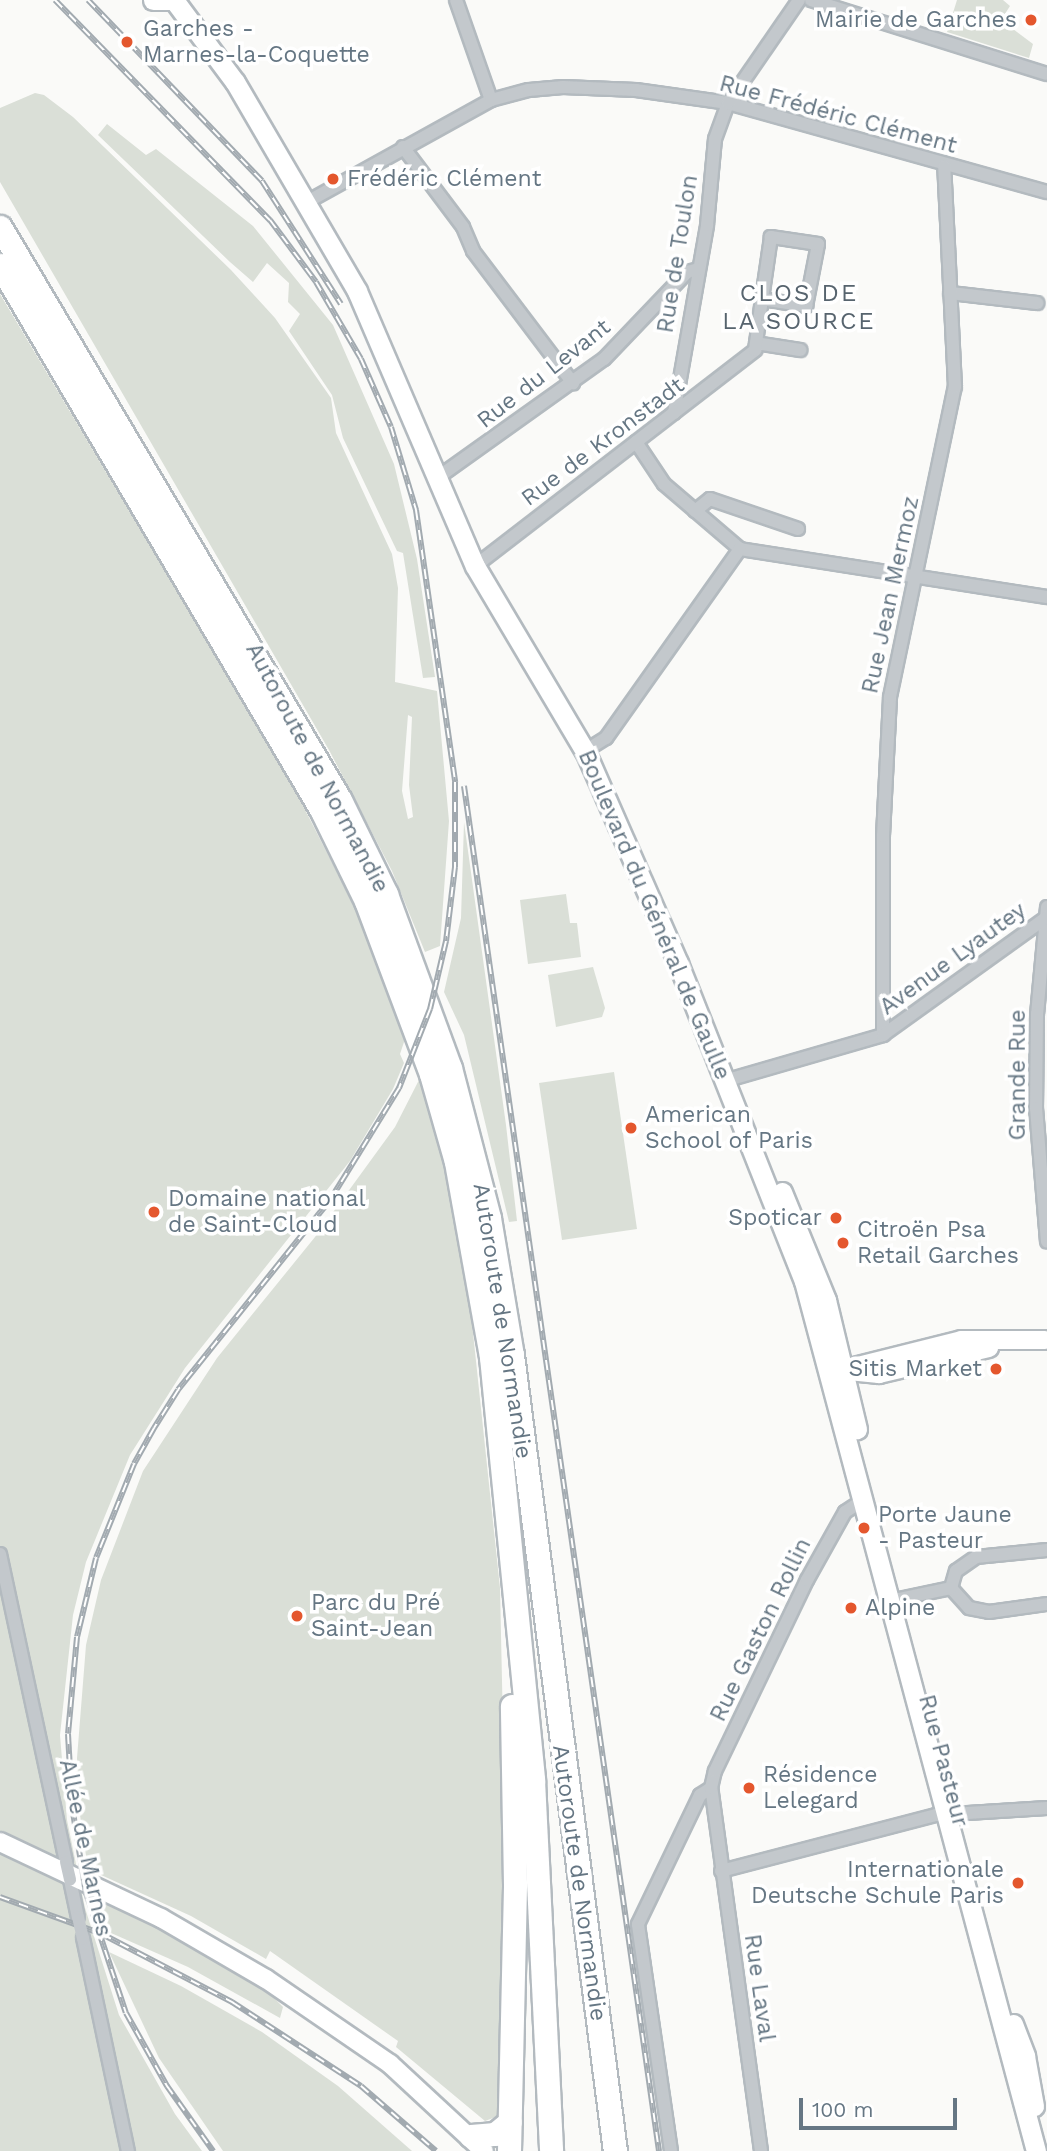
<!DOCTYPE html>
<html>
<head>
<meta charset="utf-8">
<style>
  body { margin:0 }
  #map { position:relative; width:1047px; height:2151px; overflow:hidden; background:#fafaf8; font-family:"Work Sans",sans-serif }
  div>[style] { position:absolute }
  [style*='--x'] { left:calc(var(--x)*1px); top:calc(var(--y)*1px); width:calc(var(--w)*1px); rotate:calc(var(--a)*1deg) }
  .green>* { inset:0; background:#dadfd7 }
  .roads { filter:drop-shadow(2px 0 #b3babf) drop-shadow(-2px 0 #b3babf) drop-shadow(0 2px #b3babf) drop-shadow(0 -2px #b3babf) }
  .street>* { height:12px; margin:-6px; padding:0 6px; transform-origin:6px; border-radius:6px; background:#c3c8cc }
  .secondary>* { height:18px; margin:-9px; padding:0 9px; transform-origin:9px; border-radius:9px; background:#fff }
  .primary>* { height:19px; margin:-9.5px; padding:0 9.5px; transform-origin:9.5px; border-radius:9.5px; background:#fff }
  .highway>* { height:23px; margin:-11.5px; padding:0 11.5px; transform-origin:11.5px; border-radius:11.5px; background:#fff }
  .rail>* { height:6px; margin-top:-3px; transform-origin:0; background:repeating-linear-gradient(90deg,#fff 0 10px,#a2aab0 0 20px); box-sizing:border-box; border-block:2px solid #a2aab0 }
  .street-bridge>* { height:12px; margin:-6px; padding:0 6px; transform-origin:6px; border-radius:6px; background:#c3c8cc }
  .dots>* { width:19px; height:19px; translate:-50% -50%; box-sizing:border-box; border:4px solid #fff; border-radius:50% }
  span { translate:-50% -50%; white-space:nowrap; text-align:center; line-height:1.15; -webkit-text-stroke:7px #fff; paint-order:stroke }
  .poi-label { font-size:23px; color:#657683 }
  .right { translate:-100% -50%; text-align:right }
  .left { translate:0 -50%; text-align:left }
  .street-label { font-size:23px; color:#657683 }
  .neighbourhood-label { font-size:24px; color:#57646e; letter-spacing:2px }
  .scale { position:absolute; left:799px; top:2098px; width:158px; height:32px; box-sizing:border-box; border:4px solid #657683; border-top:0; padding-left:9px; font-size:21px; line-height:24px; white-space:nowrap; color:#657683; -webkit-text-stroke:5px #fff; paint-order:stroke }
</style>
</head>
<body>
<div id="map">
  <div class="green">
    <i style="clip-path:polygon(957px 0,1003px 0,1010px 6px,1001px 20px,1033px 44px,1029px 58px,947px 32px)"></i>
    <i style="clip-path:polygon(evenodd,35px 93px,44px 95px,73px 117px,231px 270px,275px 318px,331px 398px,336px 433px,392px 554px,398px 588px,395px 682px,437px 691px,449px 821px,440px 946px,425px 952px,392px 871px,329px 750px,0 182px,0 108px,35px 93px,408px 715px,412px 717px,409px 785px,413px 817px,408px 819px,402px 791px,408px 715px)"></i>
    <i style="clip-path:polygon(107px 124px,146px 155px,156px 149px,253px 226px,333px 325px,394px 464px,417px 559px,435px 677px,423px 678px,403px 553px,397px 551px,343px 438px,332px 395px,289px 331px,300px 314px,288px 302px,289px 283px,267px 263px,253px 282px,230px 262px,98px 135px)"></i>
    <i style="clip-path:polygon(0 294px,294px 788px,356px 910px,406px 1036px,400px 1054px,404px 1063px,393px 1089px,350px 1161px,185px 1368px,130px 1455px,86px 1562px,73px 1615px,60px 1735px,67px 1820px,85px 1908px,119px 2015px,175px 2114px,202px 2151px,0 2151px,0 1853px,5px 1855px,0 1833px)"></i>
    <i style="clip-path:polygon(464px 822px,506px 1125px,517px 1221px,509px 1222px,464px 1035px,444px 992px,461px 918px)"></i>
    <i style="clip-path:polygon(566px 894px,570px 923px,577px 923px,581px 957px,528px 964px,520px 900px)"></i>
    <i style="clip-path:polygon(593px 967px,605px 1008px,602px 1017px,556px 1027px,548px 975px)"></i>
    <i style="clip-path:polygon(614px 1072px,637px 1229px,562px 1240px,539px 1083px)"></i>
    <i style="clip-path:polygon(420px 1078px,440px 1149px,469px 1295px,500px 1588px,508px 1958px,501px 2115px,485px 2121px,396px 2047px,398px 2041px,270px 1951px,266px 1959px,191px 1916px,88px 1869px,80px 1815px,77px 1758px,86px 1645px,101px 1580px,143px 1471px,217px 1358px,315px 1237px,395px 1127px)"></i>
    <i style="clip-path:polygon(92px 1894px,185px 1937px,256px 1980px,283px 2007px,280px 2018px,188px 1967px,102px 1929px)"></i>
    <i style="clip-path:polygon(109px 1952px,181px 1986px,262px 2032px,338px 2086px,412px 2151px,223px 2151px,159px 2058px)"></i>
  </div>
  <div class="roads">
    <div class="street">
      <i style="--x:456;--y:0;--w:106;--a:70.7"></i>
      <i style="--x:811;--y:0;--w:247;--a:17.4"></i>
      <i style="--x:403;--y:147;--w:100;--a:53.1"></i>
      <i style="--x:463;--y:227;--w:26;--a:67"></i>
      <i style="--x:473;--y:251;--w:166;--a:52.9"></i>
      <i style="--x:307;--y:202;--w:210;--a:-29"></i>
      <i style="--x:491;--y:100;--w:39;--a:-15"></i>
      <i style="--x:529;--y:90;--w:34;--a:-5"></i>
      <i style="--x:563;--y:87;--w:73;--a:2.4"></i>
      <i style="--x:636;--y:90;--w:93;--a:8"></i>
      <i style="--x:728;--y:103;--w:331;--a:15.6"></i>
      <i style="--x:950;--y:293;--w:88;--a:6.6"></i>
      <i style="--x:756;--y:343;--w:45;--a:9"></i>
      <i style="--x:674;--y:413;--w:191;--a:-80"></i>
      <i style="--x:707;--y:225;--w:86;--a:-84.7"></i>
      <i style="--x:715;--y:139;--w:38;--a:-70"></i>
      <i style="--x:728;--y:103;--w:125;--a:-55.4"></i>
      <i style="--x:636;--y:442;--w:50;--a:56.3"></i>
      <i style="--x:664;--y:484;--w:100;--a:40.5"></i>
      <i style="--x:740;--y:549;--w:311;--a:8.9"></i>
      <i style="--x:437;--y:478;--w:205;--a:-35.5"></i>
      <i style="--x:604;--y:359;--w:120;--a:-46.3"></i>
      <i style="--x:687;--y:272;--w:12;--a:-14"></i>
      <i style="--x:695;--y:511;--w:19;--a:-39"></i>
      <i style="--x:710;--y:499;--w:93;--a:18.8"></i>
      <i style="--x:475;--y:566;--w:354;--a:-37.6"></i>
      <i style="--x:755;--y:350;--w:51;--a:-82.2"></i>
      <i style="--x:762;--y:299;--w:45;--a:9"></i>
      <i style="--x:806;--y:306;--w:63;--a:-79"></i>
      <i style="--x:818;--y:244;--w:48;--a:-171.5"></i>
      <i style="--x:771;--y:237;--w:63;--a:98.3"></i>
      <i style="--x:585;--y:751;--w:25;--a:-32"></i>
      <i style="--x:606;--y:738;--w:232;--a:-54.7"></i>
      <i style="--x:1047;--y:907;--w:107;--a:95.3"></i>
      <i style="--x:1037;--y:1014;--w:94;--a:90.6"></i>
      <i style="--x:1036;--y:1108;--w:134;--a:85.3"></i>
      <i style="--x:883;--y:1035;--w:199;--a:-90"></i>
      <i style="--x:883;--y:836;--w:139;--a:-87.1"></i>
      <i style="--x:890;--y:697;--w:317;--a:-78.2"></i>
      <i style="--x:955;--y:387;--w:221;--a:-92.8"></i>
      <i style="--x:724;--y:1081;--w:166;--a:-16.1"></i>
      <i style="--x:883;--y:1035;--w:201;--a:-35.7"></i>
      <i style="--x:0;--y:1554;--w:315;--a:77.9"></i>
      <i style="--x:951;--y:1588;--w:18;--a:-74"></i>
      <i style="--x:956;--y:1571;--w:24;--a:-35"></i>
      <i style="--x:976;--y:1557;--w:71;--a:-5.6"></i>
      <i style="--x:951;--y:1588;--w:27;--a:48"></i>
      <i style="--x:969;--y:1608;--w:20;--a:11"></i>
      <i style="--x:989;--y:1612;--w:59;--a:-7.9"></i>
      <i style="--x:889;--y:1601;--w:63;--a:-11.8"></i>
      <i style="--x:721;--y:1871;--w:222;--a:-14.6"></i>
      <i style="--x:936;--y:1815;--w:111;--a:-3.6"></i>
      <i style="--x:70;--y:1880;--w:38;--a:78"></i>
      <i style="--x:83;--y:1938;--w:218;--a:78.1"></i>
      <i style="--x:671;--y:2151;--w:229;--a:-98.3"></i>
      <i style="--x:638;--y:1924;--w:143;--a:-64.3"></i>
      <i style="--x:700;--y:1795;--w:13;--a:-32"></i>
      <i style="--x:761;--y:2151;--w:366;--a:-97.8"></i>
      <i style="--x:711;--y:1788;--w:17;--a:-77"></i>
      <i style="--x:715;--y:1771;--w:212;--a:-64.3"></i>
      <i style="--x:807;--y:1580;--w:78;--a:-60.8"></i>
      <i style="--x:845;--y:1512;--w:20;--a:-33"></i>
    </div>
    <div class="secondary">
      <i style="--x:849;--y:1371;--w:30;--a:6"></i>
      <i style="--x:879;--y:1374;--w:113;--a:-13.3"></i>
      <i style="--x:830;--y:1373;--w:135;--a:-14.1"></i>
      <i style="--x:961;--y:1340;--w:84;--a:0"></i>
      <i style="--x:0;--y:1842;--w:178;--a:25.3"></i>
      <i style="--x:161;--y:1918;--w:121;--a:30.2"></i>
      <i style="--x:266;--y:1979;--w:150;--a:34.4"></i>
      <i style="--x:390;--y:2064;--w:128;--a:42.8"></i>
    </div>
    <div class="primary">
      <i style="--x:153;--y:0;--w:21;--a:0"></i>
      <i style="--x:174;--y:0;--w:102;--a:53.4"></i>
      <i style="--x:235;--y:82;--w:242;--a:59.7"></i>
      <i style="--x:357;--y:291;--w:299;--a:66.8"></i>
      <i style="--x:475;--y:566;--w:215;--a:59.3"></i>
      <i style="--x:585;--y:751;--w:232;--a:66.3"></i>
      <i style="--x:678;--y:963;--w:342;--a:68.4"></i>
      <i style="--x:804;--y:1281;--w:900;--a:75.07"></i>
      <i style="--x:782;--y:1192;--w:117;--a:67.8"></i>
      <i style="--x:826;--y:1300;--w:133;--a:76.5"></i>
      <i style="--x:1013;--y:2024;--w:34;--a:69"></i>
      <i style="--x:1025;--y:2056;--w:51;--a:79.8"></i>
    </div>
    <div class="highway">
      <i style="--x:0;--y:227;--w:666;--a:59.32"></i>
      <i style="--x:340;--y:800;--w:105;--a:63.9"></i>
      <i style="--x:386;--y:894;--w:185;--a:69.8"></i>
      <i style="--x:450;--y:1068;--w:155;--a:75.4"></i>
      <i style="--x:489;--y:1218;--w:139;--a:80.5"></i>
      <i style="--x:512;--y:1355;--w:803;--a:82.63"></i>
      <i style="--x:0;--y:265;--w:632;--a:59.46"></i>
      <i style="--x:321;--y:809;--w:102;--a:63.9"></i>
      <i style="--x:366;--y:901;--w:185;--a:69.4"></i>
      <i style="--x:431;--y:1074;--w:91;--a:74.1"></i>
      <i style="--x:456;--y:1162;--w:198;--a:79.8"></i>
      <i style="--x:491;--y:1357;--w:425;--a:84.3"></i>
      <i style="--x:533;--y:1780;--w:371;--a:87.2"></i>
      <i style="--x:471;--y:2136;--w:24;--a:-5"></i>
      <i style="--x:495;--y:2134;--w:19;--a:-39"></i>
      <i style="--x:509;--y:2151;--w:267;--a:-88.7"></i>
      <i style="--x:515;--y:1884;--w:178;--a:-91"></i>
    </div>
  </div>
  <div class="rail">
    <i style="--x:55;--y:0;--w:308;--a:45.7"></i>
    <i style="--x:270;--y:220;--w:77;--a:53.4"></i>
    <i style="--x:316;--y:282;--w:89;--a:59.7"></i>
    <i style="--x:361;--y:359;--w:74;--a:66.2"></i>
    <i style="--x:391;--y:427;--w:87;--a:73.2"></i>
    <i style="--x:416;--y:510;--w:275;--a:81.8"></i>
    <i style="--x:455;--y:782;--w:85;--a:90"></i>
    <i style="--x:455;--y:867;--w:75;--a:96.9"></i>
    <i style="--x:446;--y:941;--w:70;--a:103.2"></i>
    <i style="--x:430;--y:1009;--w:85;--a:111.4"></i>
    <i style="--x:399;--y:1088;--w:132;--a:121.6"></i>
    <i style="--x:330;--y:1200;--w:243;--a:128.7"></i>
    <i style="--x:178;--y:1390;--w:45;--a:122.3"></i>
    <i style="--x:154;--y:1428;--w:41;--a:119.1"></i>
    <i style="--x:134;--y:1464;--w:101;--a:112"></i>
    <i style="--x:96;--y:1558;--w:81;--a:103.5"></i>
    <i style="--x:77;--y:1637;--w:97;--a:95.3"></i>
    <i style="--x:68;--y:1734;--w:72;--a:86.8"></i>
    <i style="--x:72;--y:1806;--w:88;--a:80.9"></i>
    <i style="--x:86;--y:1893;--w:126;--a:71.6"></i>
    <i style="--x:126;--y:2013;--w:84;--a:60.7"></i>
    <i style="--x:167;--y:2086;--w:80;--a:54.7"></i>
    <i style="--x:88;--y:0;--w:251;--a:46.1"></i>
    <i style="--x:262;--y:181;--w:146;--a:57.3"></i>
    <i style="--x:464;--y:786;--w:1379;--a:81.87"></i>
    <i style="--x:0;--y:1897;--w:109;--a:19.9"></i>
    <i style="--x:102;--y:1934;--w:147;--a:27.6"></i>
    <i style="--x:232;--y:2002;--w:154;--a:33.1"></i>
    <i style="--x:361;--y:2086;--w:99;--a:40.9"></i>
  </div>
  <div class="street-bridge">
    <i style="--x:66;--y:1862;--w:18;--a:77"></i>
    <i style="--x:78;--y:1917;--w:22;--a:77"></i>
  </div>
  <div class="dots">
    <i style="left:1031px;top:20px;background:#e4572e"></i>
    <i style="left:127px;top:42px;background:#e4572e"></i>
    <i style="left:333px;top:179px;background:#e4572e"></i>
    <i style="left:631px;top:1128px;background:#e4572e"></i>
    <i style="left:154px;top:1212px;background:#e4572e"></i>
    <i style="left:836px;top:1218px;background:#e4572e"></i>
    <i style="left:843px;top:1243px;background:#e4572e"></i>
    <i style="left:996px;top:1369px;background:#e4572e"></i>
    <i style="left:864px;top:1528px;background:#e4572e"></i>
    <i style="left:851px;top:1608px;background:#e4572e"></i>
    <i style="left:297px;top:1616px;background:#e4572e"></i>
    <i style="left:749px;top:1788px;background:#e4572e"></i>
    <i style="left:1018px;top:1883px;background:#e4572e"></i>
  </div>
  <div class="poi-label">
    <span class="right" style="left:1017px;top:20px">Mairie de Garches</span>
    <span class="left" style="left:143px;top:42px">Garches -<br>Marnes-la-Coquette</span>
    <span class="left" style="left:347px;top:179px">Frédéric Clément</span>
    <span class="left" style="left:645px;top:1128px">American<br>School of Paris</span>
    <span class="left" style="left:168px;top:1212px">Domaine national<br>de Saint-Cloud</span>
    <span class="right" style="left:822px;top:1218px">Spoticar</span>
    <span class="left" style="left:857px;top:1243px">Citroën Psa<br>Retail Garches</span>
    <span class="right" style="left:982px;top:1369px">Sitis Market</span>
    <span class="left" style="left:878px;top:1528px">Porte Jaune<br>- Pasteur</span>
    <span class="left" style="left:311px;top:1616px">Parc du Pré<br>Saint-Jean</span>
    <span class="left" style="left:865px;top:1608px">Alpine</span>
    <span class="left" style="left:763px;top:1788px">Résidence<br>Lelegard</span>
    <span class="right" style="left:1004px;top:1883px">Internationale<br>Deutsche Schule Paris</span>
  </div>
  <div class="street-label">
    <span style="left:838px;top:115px;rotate:15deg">Rue Frédéric Clément</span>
    <span style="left:678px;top:254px;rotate:-81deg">Rue de Toulon</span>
    <span style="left:544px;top:374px;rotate:-38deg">Rue du Levant</span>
    <span style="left:603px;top:442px;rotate:-37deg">Rue de Kronstadt</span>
    <span style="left:891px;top:595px;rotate:-78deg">Rue Jean Mermoz</span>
    <span style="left:317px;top:768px;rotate:62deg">Autoroute de Normandie</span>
    <span style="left:654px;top:915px;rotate:67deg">Boulevard du Général de Gaulle</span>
    <span style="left:953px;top:959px;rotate:-36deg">Avenue Lyautey</span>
    <span style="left:1018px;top:1075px;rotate:-90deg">Grande Rue</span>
    <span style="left:502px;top:1321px;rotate:81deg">Autoroute de Normandie</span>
    <span style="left:761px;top:1630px;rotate:-64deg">Rue Gaston Rollin</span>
    <span style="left:943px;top:1761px;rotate:75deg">Rue Pasteur</span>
    <span style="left:85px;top:1848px;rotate:78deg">Allée de Marnes</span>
    <span style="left:579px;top:1883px;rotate:82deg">Autoroute de Normandie</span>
    <span style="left:759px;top:1988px;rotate:82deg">Rue Laval</span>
  </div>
  <div class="neighbourhood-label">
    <span style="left:799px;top:308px">CLOS DE<br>LA SOURCE</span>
  </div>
  <div class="scale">100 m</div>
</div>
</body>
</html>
